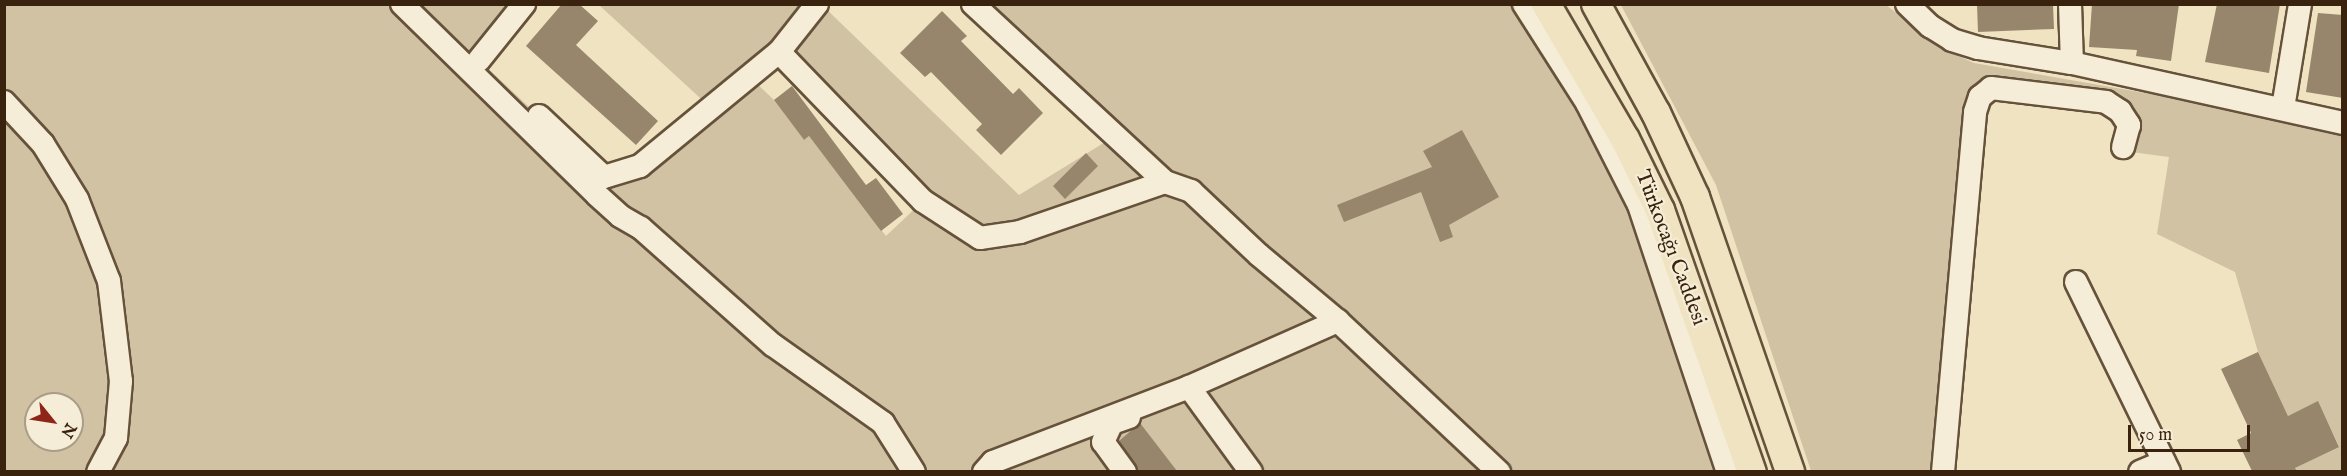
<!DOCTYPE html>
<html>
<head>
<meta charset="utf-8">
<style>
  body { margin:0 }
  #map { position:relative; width:2347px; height:476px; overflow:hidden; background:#efe3c2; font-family:"IM FELL English",serif }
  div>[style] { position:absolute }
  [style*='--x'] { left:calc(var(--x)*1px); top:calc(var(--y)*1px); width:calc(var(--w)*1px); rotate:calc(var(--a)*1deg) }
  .green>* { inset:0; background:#d0c2a3 }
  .building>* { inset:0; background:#98866c }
  .roads { filter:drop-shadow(2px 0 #66523b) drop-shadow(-2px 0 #66523b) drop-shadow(0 2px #66523b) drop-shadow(0 -2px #66523b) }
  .minor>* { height:22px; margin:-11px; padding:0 11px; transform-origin:11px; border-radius:11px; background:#f5edd7 }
  .major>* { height:28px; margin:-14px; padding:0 14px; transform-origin:14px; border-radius:14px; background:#efe3c2 }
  span { translate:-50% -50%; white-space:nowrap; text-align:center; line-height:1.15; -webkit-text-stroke:4.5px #f5edd7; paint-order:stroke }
  .street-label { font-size:21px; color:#39220e }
  .frame { position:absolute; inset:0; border:6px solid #39220e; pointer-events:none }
  .north { position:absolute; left:24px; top:392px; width:60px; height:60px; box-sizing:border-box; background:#f5edd7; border:2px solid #aa9c87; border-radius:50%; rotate:120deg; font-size:16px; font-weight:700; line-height:24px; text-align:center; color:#39220e }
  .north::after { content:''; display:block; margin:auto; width:21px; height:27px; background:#8f2418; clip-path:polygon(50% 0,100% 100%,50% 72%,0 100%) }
  .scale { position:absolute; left:2128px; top:425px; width:122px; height:27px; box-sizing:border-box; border:3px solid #39220e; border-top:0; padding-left:8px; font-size:18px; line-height:21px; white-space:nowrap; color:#39220e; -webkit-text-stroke:4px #f5edd7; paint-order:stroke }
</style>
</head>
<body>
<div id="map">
  <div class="green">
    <i style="clip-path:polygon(evenodd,4px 5px,524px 5px,479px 60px,604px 177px,711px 108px,599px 5px,822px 5px,1019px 195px,1115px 136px,976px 5px,1524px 5px,1639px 205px,1728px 471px,5px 471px,4px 5px,779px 53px,923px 201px,886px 236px,809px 136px,804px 140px,774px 100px,750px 77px,779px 53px,4px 5px,36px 404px,72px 404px,72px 440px,36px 440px,36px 404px)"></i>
    <i style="clip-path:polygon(1621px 5px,1886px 5px,1943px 49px,1974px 63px,2282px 117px,2342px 131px,2342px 471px,2297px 471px,2295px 468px,2339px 446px,2318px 402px,2288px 416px,2258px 352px,2235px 272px,2157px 234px,2169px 157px,2124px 151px,2120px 111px,1980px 97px,1943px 471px,1811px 471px,1716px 185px)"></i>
  </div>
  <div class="building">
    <i style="clip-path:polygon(562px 4px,579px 4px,598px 21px,576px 45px,658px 121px,636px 145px,526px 46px)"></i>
    <i style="clip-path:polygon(1977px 4px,2053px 4px,2054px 29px,1978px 32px)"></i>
    <i style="clip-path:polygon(2092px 4px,2179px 4px,2171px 61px,2136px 56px,2137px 50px,2089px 47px)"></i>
    <i style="clip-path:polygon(2217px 4px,2280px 4px,2269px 73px,2205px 62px)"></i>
    <i style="clip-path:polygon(942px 11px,967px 36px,961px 41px,1013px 94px,1019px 88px,1043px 113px,1001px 155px,976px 130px,982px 124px,931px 72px,925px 77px,900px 53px)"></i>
    <i style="clip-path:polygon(2318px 13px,2343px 15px,2343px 98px,2306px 92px)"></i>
    <i style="clip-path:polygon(792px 86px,866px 185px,876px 178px,903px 214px,881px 231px,809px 136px,804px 140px,774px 100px)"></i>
    <i style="clip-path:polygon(1462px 130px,1499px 197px,1449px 225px,1453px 237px,1440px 242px,1421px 192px,1344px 222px,1337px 205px,1432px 167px,1423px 151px)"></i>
    <i style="clip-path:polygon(1086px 153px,1098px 166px,1065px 199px,1053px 186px)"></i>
    <i style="clip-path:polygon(2258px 352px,2288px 416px,2318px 401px,2339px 447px,2295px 468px,2297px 471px,2252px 471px,2237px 440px,2251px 433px,2221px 369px)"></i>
    <i style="clip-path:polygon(1140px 423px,1177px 471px,1138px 471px,1119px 441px)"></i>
  </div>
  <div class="roads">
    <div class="minor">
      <i style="--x:402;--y:4;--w:273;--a:44.4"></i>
      <i style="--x:597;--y:195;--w:31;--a:42"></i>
      <i style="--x:620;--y:216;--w:24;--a:30"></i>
      <i style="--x:641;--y:228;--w:176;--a:41.6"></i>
      <i style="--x:773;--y:345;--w:135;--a:35.3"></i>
      <i style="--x:883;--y:423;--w:58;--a:57.7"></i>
      <i style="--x:973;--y:4;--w:262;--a:42.8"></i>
      <i style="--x:1165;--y:182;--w:28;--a:19"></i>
      <i style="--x:1191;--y:191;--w:93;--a:43.3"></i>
      <i style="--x:1259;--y:255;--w:103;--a:39.9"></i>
      <i style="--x:1338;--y:321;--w:221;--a:43.2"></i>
      <i style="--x:1524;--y:4;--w:117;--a:57.5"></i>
      <i style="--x:1587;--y:103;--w:114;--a:63"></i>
      <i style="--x:1639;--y:205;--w:281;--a:71.6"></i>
      <i style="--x:1907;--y:4;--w:32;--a:44"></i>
      <i style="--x:1930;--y:26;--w:26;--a:32"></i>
      <i style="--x:1952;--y:40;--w:27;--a:17"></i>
      <i style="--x:1978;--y:48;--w:95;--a:9.1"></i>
      <i style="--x:2072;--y:63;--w:277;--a:12.5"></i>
      <i style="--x:2070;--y:4;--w:59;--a:88.1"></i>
      <i style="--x:779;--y:52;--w:207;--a:46"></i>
      <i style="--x:923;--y:201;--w:68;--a:33"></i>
      <i style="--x:980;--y:238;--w:40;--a:-8.5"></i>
      <i style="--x:1020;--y:232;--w:153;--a:-19"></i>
      <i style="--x:479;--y:60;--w:72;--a:-51.2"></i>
      <i style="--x:4;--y:102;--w:57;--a:47.1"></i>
      <i style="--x:43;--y:144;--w:65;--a:58.3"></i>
      <i style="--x:77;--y:199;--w:88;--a:68.7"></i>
      <i style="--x:109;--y:281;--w:101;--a:83.2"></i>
      <i style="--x:121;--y:381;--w:57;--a:95"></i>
      <i style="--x:116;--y:438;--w:38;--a:118"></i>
      <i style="--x:2283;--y:108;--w:105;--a:-80.7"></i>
      <i style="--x:539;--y:116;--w:89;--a:43.2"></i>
      <i style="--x:604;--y:177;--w:38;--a:-17"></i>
      <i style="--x:640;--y:166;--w:180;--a:-39.4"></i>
      <i style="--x:779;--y:52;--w:61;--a:-51.6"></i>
      <i style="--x:2076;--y:282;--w:212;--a:63.9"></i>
      <i style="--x:1189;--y:387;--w:105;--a:53.9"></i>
      <i style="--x:984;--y:472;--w:13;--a:-48"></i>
      <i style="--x:993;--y:462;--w:210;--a:-20.9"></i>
      <i style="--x:1189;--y:387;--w:163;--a:-23.9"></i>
      <i style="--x:1125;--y:472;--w:37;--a:-126"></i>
      <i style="--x:1103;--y:442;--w:21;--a:-65"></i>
      <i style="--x:1112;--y:423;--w:18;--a:-19"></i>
      <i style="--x:1943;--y:472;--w:361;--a:-84.9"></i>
      <i style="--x:1975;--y:112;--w:16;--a:-72"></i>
      <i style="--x:1980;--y:97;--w:14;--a:-39"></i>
      <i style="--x:1991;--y:88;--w:116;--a:6.9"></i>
      <i style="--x:2106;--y:102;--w:17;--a:33"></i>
      <i style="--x:2120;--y:111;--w:17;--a:57"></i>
      <i style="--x:2129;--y:125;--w:23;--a:105"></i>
      <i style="--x:2140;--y:472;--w:26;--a:-23"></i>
    </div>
    <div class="major">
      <i style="--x:1546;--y:4;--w:156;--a:59.7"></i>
      <i style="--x:1625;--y:139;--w:79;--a:63.8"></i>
      <i style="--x:1660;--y:210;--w:278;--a:70.7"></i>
      <i style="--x:1596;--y:4;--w:124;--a:61.2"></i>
      <i style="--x:1656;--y:113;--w:93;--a:65.1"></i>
      <i style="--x:1695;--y:197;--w:291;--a:70.9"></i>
    </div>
  </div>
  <div class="street-label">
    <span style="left:1670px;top:248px;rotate:69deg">Türkocağı Caddesi</span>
  </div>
  <div class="frame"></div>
  <div class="north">N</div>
  <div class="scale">50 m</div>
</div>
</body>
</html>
